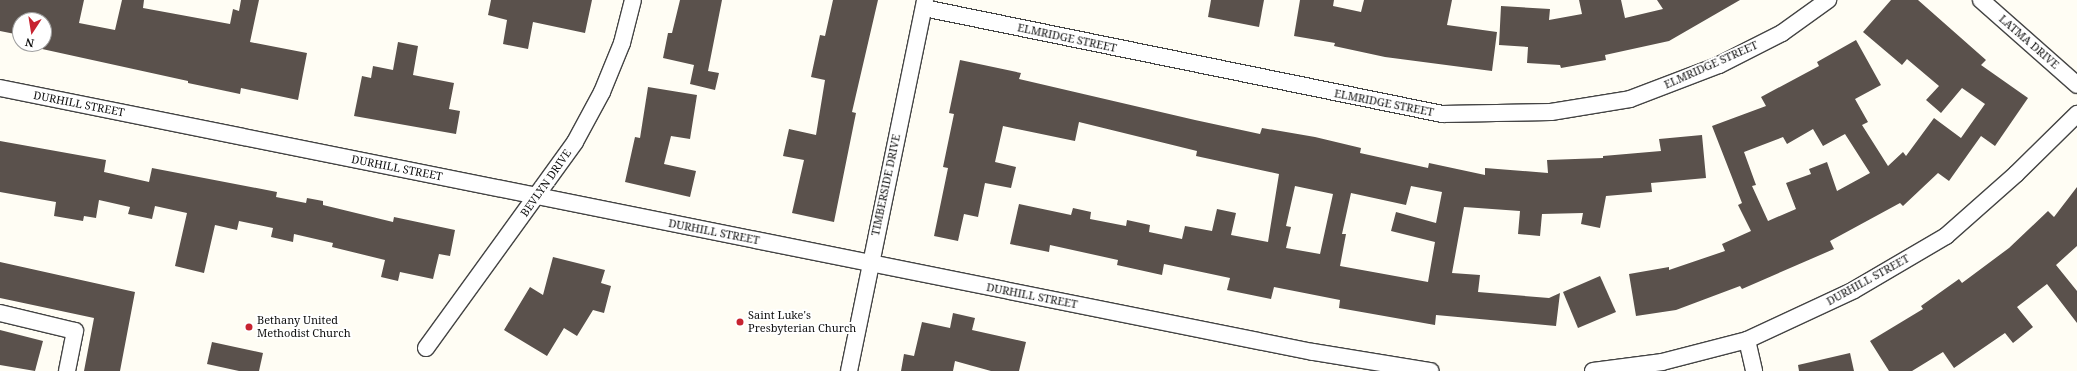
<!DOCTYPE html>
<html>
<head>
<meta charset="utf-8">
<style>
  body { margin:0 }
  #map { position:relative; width:2077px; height:371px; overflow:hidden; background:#fffdf4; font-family:"Noto Serif",serif }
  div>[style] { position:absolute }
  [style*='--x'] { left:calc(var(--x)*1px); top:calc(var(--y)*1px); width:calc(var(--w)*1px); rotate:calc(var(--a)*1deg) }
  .building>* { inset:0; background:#5a514c }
  .roads { filter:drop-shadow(1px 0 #444) drop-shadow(-1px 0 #444) drop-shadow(0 1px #444) drop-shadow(0 -1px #444) }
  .street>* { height:16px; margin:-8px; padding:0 8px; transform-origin:8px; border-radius:8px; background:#fff }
  .dots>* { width:11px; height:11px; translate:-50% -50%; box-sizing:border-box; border:2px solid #fff; border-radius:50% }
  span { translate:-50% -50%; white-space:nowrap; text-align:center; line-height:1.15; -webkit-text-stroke:4px #fff; paint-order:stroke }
  .street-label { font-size:11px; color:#111 }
  .poi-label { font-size:11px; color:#111 }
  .left { translate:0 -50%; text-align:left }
  .north { position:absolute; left:12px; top:12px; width:40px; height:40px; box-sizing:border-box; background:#fff; border:1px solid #a0a0a0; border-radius:50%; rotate:192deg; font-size:11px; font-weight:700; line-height:16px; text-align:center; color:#111 }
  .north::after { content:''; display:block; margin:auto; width:14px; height:18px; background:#c72330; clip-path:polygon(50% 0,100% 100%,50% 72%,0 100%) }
</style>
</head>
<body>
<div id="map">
  <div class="building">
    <i style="clip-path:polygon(0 0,84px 0,79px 23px,115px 30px,122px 0,144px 0,143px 8px,230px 24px,233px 9px,239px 11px,241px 0,259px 0,250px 42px,307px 53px,298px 100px,241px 88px,240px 94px,188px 83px,188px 81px,33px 47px,33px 44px,44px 44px,44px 20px,20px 20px,20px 35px,0 31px)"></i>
    <i style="clip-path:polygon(491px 0,592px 0,585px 33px,533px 22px,528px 49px,503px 44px,507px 20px,488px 15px)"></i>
    <i style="clip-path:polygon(680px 0,722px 0,708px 71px,719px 73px,715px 90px,690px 84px,694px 65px,663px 58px,668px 33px,672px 33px)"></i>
    <i style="clip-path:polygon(833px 0,878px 0,852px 112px,856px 113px,834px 222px,792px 213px,804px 160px,783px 156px,789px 129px,816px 135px,825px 80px,811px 77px,820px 35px,825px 36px)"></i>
    <i style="clip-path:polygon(1211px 0,1264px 0,1259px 27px,1208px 17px)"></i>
    <i style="clip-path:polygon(1300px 0,1334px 0,1333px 6px,1361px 12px,1364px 0,1452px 0,1447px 25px,1497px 32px,1492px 71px,1385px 57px,1334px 46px,1335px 43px,1294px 36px)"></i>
    <i style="clip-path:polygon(1579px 0,1621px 0,1625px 18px,1663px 9px,1657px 0,1740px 0,1669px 41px,1605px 55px,1606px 60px,1561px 68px,1560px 65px,1527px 63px,1528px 47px,1499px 45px,1501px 6px,1550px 9px,1549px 20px,1582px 14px)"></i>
    <i style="clip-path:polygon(evenodd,1891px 0,1918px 0,1986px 60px,1981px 65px,2028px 98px,1995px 146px,1981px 136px,1949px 181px,1938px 173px,1903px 206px,1900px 203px,1830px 241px,1834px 249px,1742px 289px,1740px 286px,1676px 310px,1636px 316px,1629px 274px,1669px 267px,1669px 270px,1725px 251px,1722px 244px,1751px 231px,1738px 205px,1742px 203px,1712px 126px,1766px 106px,1761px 97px,1819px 66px,1817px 62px,1856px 40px,1881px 85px,1855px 99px,1868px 122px,1862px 125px,1888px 166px,1903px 152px,1906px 156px,1934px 118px,1961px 138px,1985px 104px,1962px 88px,1941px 113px,1926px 100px,1939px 86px,1907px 59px,1902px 65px,1863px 32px,1891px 0,1813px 129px,1823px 146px,1845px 134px,1870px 173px,1837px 191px,1827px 162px,1809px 169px,1811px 174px,1786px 183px,1796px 209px,1768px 221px,1752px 186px,1756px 185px,1744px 152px,1783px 137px,1787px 144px,1813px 129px)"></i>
    <i style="clip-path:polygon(398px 42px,418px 46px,413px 75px,454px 83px,449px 109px,460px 111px,456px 134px,354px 116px,362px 76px,371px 78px,373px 66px,393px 70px)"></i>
    <i style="clip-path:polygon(evenodd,960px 60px,1021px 73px,1019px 79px,1195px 120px,1260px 134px,1262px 128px,1315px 137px,1361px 148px,1360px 153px,1428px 168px,1429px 163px,1485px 175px,1485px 168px,1548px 173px,1547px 160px,1603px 158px,1603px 156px,1661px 151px,1659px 139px,1702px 135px,1706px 178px,1651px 183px,1652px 192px,1606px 196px,1600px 228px,1581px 224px,1583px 213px,1542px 214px,1540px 236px,1518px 234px,1520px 211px,1464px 207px,1452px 273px,1480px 275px,1478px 292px,1549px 298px,1560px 293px,1556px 326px,1436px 315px,1435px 325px,1339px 308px,1340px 300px,1274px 287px,1271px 299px,1227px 290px,1230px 278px,1164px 264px,1162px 275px,1117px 265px,1118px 260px,1050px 245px,1049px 252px,1010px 244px,1019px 204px,1071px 215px,1073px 208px,1091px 212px,1090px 219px,1126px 226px,1127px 220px,1150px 225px,1149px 232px,1182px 239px,1185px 226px,1212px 231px,1217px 209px,1236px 213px,1231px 235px,1268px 242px,1279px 174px,1196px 156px,1197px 151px,1079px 122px,1075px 141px,1003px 126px,995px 162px,1016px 167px,1011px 188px,985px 183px,978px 217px,964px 214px,958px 241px,934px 236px,948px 168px,943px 167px,954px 114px,949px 113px,960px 60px,1295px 186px,1333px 194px,1320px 254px,1286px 248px,1291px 227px,1286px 226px,1295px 186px,960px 60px,1411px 186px,1442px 192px,1436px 223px,1396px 212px,1391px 231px,1435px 242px,1428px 282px,1340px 266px,1346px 234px,1342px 234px,1351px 193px,1406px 205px,1411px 186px)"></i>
    <i style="clip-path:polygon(648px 87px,697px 95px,690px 139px,671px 136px,664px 164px,696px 171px,690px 197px,625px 182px,635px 137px,640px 138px)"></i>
    <i style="clip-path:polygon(0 141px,106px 160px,104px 172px,149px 182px,152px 168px,277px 192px,276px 197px,306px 203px,307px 198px,323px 201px,323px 205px,393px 222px,394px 217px,455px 230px,450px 256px,439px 254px,433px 279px,400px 272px,398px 281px,381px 277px,385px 260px,332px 247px,333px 243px,294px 234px,293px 242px,271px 237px,273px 228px,239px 221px,237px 230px,215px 225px,204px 273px,175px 266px,187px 213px,155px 206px,152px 219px,128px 214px,130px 207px,99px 200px,96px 218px,84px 216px,83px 221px,54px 216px,56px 202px,0 192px)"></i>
    <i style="clip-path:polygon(2077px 187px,2077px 246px,2056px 265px,2077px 291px,2077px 323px,2047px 284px,2017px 307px,2033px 327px,2013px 343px,2005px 333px,1954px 368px,1943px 352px,1912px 371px,1889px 371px,1870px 341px,1923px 309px,1921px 306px,1959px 279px,1962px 283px,2009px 248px,2048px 211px,2054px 217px)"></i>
    <i style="clip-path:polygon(553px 257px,605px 270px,601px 283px,611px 286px,604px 313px,593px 310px,577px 336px,564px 328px,547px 356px,504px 330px,530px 287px,543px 295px)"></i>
    <i style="clip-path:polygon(0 262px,135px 292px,120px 371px,84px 371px,94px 318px,0 298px)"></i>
    <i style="clip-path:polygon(1600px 276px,1616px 312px,1578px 328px,1563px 292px)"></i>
    <i style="clip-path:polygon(953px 313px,975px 318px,972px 330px,1026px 342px,1019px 371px,991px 371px,955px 361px,953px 371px,901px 371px,904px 354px,914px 356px,922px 322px,950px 328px)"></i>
    <i style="clip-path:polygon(0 330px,43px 341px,35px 371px,0 365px)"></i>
    <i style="clip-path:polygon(212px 342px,263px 353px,259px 371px,239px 371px,207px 364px)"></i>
    <i style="clip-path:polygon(1850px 353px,1854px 371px,1799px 371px,1798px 365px)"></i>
  </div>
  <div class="roads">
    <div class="street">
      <i style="--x:1981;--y:0;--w:128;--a:41.5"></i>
      <i style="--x:924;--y:8;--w:529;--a:11.56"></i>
      <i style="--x:1442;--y:114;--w:109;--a:-1.1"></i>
      <i style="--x:1551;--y:112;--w:80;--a:-9.3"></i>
      <i style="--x:1630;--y:99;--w:95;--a:-20.9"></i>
      <i style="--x:1719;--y:65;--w:71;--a:-26.9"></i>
      <i style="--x:1782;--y:33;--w:57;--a:-35.7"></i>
      <i style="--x:0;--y:88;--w:1339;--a:11.37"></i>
      <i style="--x:1313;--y:352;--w:119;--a:9.2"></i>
      <i style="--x:0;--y:313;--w:77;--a:13.5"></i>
      <i style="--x:75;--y:331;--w:41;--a:101.3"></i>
      <i style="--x:1747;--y:340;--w:32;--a:77"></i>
      <i style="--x:426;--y:348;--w:254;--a:-54.1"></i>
      <i style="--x:575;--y:142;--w:57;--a:-61.6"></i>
      <i style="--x:602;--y:92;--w:53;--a:-67.8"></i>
      <i style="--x:622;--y:43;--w:44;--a:-75.7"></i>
      <i style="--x:849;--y:371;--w:379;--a:-78.4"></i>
      <i style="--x:1593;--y:371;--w:70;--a:-7.4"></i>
      <i style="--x:1662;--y:362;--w:88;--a:-14.5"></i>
      <i style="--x:1747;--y:340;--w:118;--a:-25"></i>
      <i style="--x:1854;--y:290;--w:107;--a:-30.4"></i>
      <i style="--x:1946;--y:236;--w:94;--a:-41.5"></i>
      <i style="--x:2016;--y:174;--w:86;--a:-44.5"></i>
    </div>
  </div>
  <div class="dots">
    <i style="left:740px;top:322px;background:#c72330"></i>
    <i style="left:249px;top:327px;background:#c72330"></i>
  </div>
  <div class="street-label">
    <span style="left:1067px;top:38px;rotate:12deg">ELMRIDGE STREET</span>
    <span style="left:2029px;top:42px;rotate:41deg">LATMA DRIVE</span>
    <span style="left:1711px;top:65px;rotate:-24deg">ELMRIDGE STREET</span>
    <span style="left:1384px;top:103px;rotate:11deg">ELMRIDGE STREET</span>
    <span style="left:79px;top:104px;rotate:11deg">DURHILL STREET</span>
    <span style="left:397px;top:168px;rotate:11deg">DURHILL STREET</span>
    <span style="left:546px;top:183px;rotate:-55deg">BEVLYN DRIVE</span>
    <span style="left:886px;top:185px;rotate:-78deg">TIMBERSIDE DRIVE</span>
    <span style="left:714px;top:232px;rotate:11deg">DURHILL STREET</span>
    <span style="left:1868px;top:280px;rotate:-29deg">DURHILL STREET</span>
    <span style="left:1032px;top:296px;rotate:11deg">DURHILL STREET</span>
  </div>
  <div class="poi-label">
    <span class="left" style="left:748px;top:322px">Saint Luke's<br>Presbyterian Church</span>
    <span class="left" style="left:257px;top:327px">Bethany United<br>Methodist Church</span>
  </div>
  <div class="north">N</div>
</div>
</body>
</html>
